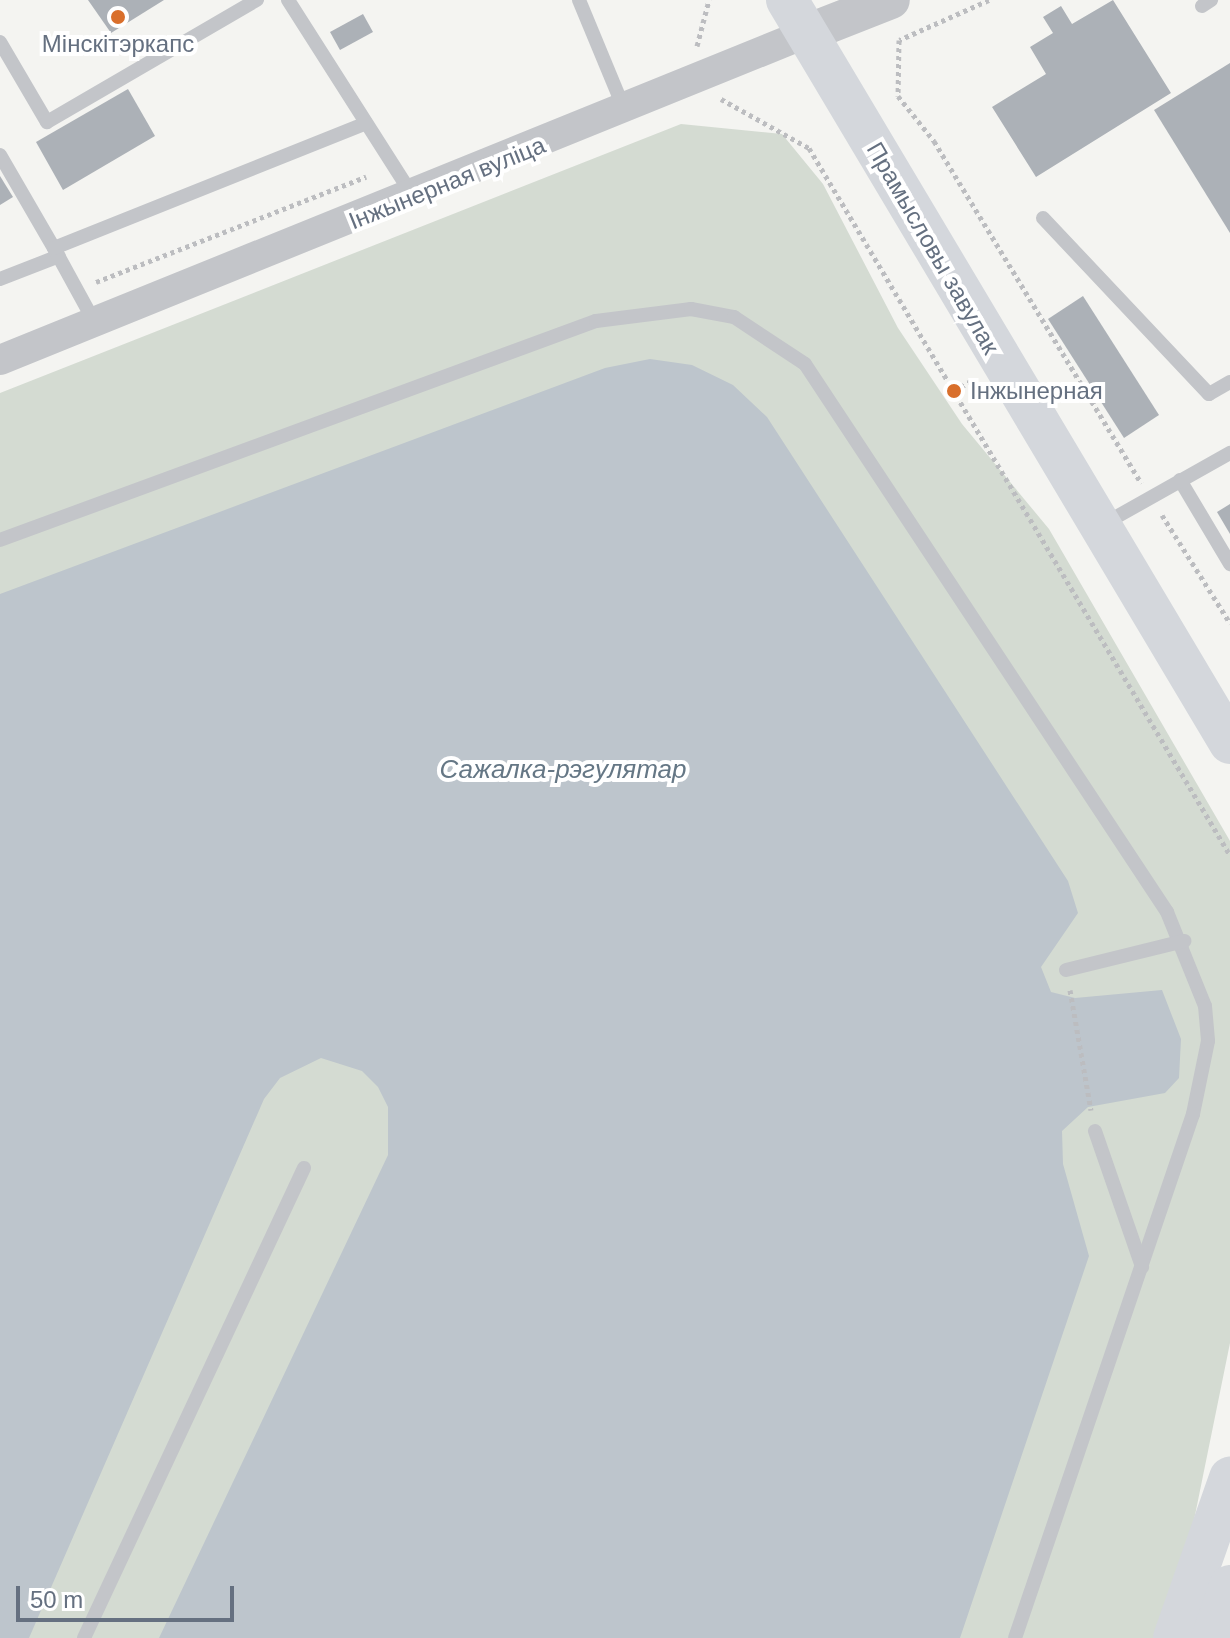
<!DOCTYPE html>
<html>
<head>
<meta charset="utf-8">
<style>
  body { margin:0 }
  #map { position:relative; width:1230px; height:1638px; overflow:hidden; background:#f4f4f1; font-family:Arial,sans-serif }
  div>[style] { position:absolute }
  [style*='--x'] { left:calc(var(--x)*1px); top:calc(var(--y)*1px); width:calc(var(--w)*1px); rotate:calc(var(--a)*1deg) }
  .green>* { inset:0; background:#d4dbd2 }
  .water>* { inset:0; background:#bdc5cc }
  .building>* { inset:0; background:#acb1b7 }
  .path>* { height:5px; margin-top:-2.5px; transform-origin:0; background:repeating-linear-gradient(90deg,#bcbdc0 0 4px,transparent 0 8px) }
  .service>* { height:14px; margin:-7px; padding:0 7px; transform-origin:7px; border-radius:7px; background:#c3c5c9 }
  .minor>* { height:30px; margin:-15px; padding:0 15px; transform-origin:15px; border-radius:15px; background:#c3c5c9 }
  .tertiary>* { height:38px; margin:-19px; padding:0 19px; transform-origin:19px; border-radius:19px; background:#c3c5c9 }
  .secondary>* { height:42px; margin:-21px; padding:0 21px; transform-origin:21px; border-radius:21px; background:#d4d7dc }
  .dots>* { width:22px; height:22px; translate:-50% -50%; box-sizing:border-box; border:4px solid #fff; border-radius:50% }
  span { translate:-50% -50%; white-space:nowrap; text-align:center; line-height:1.15; -webkit-text-stroke:8px #fff; paint-order:stroke }
  .poi-label { font-size:24px; color:#657080 }
  .left { translate:0 -50%; text-align:left }
  .street-label { font-size:24px; color:#657080 }
  .water-label { font-size:26px; color:#657785; font-style:italic }
  .scale { position:absolute; left:16px; top:1586px; width:218px; height:36px; box-sizing:border-box; border:4px solid #657080; border-top:0; padding-left:10px; font-size:24px; line-height:28px; white-space:nowrap; color:#657080; -webkit-text-stroke:6px #fff; paint-order:stroke }
</style>
</head>
<body>
<div id="map">
  <div class="green">
    <i style="clip-path:polygon(681px 124px,782px 134px,823px 184px,898px 328px,962px 424px,1049px 529px,1230px 841px,1230px 1343px,1193px 1525px,1154px 1638px,0 1638px,0 393px)"></i>
  </div>
  <div class="water">
    <i style="clip-path:polygon(650px 359px,692px 365px,733px 385px,767px 417px,1068px 881px,1078px 913px,1041px 967px,1051px 992px,1075px 998px,1162px 990px,1181px 1039px,1179px 1078px,1165px 1093px,1088px 1107px,1062px 1131px,1063px 1164px,1089px 1256px,960px 1638px,159px 1638px,388px 1155px,388px 1107px,378px 1087px,362px 1071px,321px 1058px,280px 1078px,264px 1099px,29px 1638px,0 1638px,0 594px,605px 368px)"></i>
  </div>
  <div class="building">
    <i style="clip-path:polygon(88px 0,164px 0,111px 33px)"></i>
    <i style="clip-path:polygon(1113px 0,1171px 93px,1036px 177px,992px 107px,1046px 74px,1030px 47px,1053px 33px,1043px 17px,1061px 6px,1072px 24px)"></i>
    <i style="clip-path:polygon(363px 14px,373px 32px,340px 50px,330px 32px)"></i>
    <i style="clip-path:polygon(1230px 63px,1230px 233px,1154px 110px)"></i>
    <i style="clip-path:polygon(128px 89px,155px 136px,63px 190px,36px 142px)"></i>
    <i style="clip-path:polygon(0 176px,13px 197px,0 205px)"></i>
    <i style="clip-path:polygon(1083px 296px,1159px 415px,1124px 438px,1048px 319px)"></i>
    <i style="clip-path:polygon(1230px 504px,1230px 534px,1217px 512px)"></i>
  </div>
  <div class="path">
    <i style="--x:989;--y:0;--w:98;--a:156"></i>
    <i style="--x:899;--y:40;--w:56;--a:91"></i>
    <i style="--x:898;--y:96;--w:58;--a:51.3"></i>
    <i style="--x:934;--y:141;--w:400;--a:58.8"></i>
    <i style="--x:697;--y:46;--w:48;--a:-75.4"></i>
    <i style="--x:721;--y:99;--w:101;--a:29.1"></i>
    <i style="--x:809;--y:148;--w:823;--a:59.23"></i>
    <i style="--x:96;--y:282;--w:290;--a:-21.3"></i>
    <i style="--x:954;--y:391;--w:23;--a:-31"></i>
    <i style="--x:1162;--y:515;--w:128;--a:57.8"></i>
    <i style="--x:1070;--y:990;--w:122;--a:80.1"></i>
  </div>
  <div class="service">
    <i style="--x:288;--y:0;--w:231;--a:57.5"></i>
    <i style="--x:579;--y:0;--w:120;--a:67.5"></i>
    <i style="--x:1202;--y:6;--w:11;--a:-34"></i>
    <i style="--x:0;--y:42;--w:93;--a:59.6"></i>
    <i style="--x:47;--y:122;--w:243;--a:-30.2"></i>
    <i style="--x:0;--y:155;--w:108;--a:59.9"></i>
    <i style="--x:1043;--y:218;--w:242;--a:46.7"></i>
    <i style="--x:1209;--y:394;--w:24;--a:-30"></i>
    <i style="--x:0;--y:279;--w:63;--a:-21.3"></i>
    <i style="--x:95;--y:323;--w:85;--a:-118.7"></i>
    <i style="--x:54;--y:248;--w:336;--a:-21.8"></i>
    <i style="--x:1180;--y:480;--w:98;--a:59.2"></i>
    <i style="--x:1102;--y:525;--w:147;--a:-29.4"></i>
    <i style="--x:0;--y:540;--w:635;--a:-20.18"></i>
    <i style="--x:596;--y:321;--w:96;--a:-7.2"></i>
    <i style="--x:691;--y:309;--w:44;--a:10.5"></i>
    <i style="--x:734;--y:317;--w:85;--a:33.5"></i>
    <i style="--x:805;--y:364;--w:657;--a:56.55"></i>
    <i style="--x:1167;--y:912;--w:101;--a:68"></i>
    <i style="--x:1205;--y:1006;--w:35;--a:85"></i>
    <i style="--x:1208;--y:1041;--w:75;--a:101.6"></i>
    <i style="--x:1193;--y:1114;--w:553;--a:108.76"></i>
    <i style="--x:1066;--y:970;--w:122;--a:-13.8"></i>
    <i style="--x:1095;--y:1131;--w:144;--a:70.9"></i>
    <i style="--x:84;--y:1638;--w:519;--a:-64.92"></i>
  </div>
  <div class="minor">
    <i style="--x:0;--y:360;--w:871;--a:-22.06"></i>
  </div>
  <div class="tertiary">
    <i style="--x:807;--y:33;--w:90;--a:-21.4"></i>
  </div>
  <div class="secondary">
    <i style="--x:787;--y:0;--w:865;--a:59.2"></i>
    <i style="--x:1174;--y:1638;--w:170;--a:-70.7"></i>
    <i style="--x:1212;--y:1638;--w:55;--a:-70.9"></i>
  </div>
  <div class="dots">
    <i style="left:118px;top:17px;background:#d96f2c"></i>
    <i style="left:954px;top:391px;background:#d96f2c"></i>
  </div>
  <div class="poi-label">
    <span style="left:118px;top:44px">Мінскітэркапс</span>
    <span class="left" style="left:970px;top:391px">Інжынерная</span>
  </div>
  <div class="street-label">
    <span style="left:447px;top:183px;rotate:-22deg">Інжынерная вуліца</span>
    <span style="left:933px;top:248px;rotate:60deg">Прамысловы завулак</span>
  </div>
  <div class="water-label">
    <span style="left:563px;top:770px">Сажалка-рэгулятар</span>
  </div>
  <div class="scale">50 m</div>
</div>
</body>
</html>
